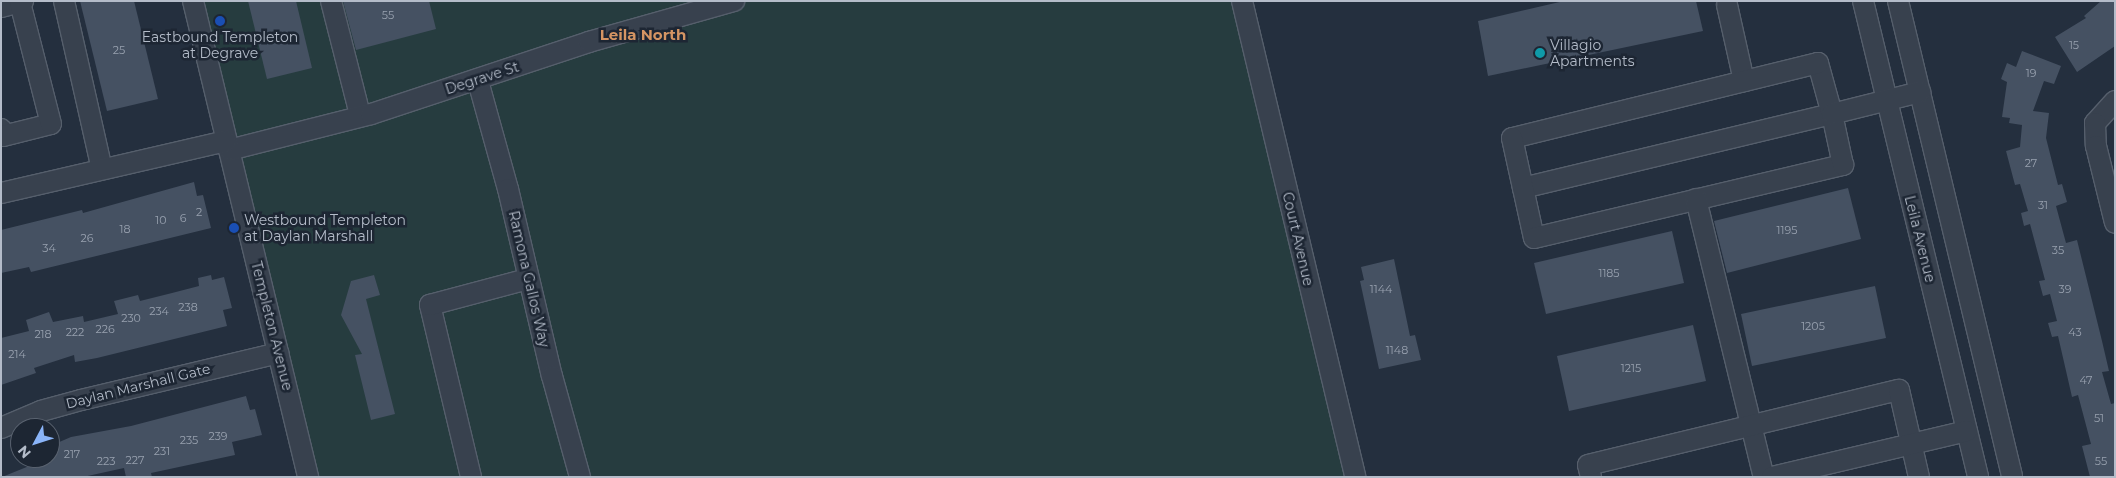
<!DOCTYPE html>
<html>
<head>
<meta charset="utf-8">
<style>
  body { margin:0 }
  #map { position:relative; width:2116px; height:478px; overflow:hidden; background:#242f3e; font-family:Montserrat,sans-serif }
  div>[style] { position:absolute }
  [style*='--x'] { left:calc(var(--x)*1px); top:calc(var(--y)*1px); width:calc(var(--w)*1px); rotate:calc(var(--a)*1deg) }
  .green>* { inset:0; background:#263c3f }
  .building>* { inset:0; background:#455162 }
  .roads { filter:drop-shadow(1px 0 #565f6c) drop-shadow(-1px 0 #565f6c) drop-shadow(0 1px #565f6c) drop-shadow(0 -1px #565f6c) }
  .minor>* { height:20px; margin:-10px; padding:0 10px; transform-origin:10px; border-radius:10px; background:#38414e }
  .dots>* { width:14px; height:14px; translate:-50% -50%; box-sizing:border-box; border:2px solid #1d2633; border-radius:50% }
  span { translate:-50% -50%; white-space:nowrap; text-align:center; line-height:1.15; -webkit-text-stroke:5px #1d2633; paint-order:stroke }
  .number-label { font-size:11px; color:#98a1af }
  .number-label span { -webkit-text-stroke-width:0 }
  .poi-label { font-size:14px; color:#b4bcc9 }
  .left { translate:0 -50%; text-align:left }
  .street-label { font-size:14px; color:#b4bcc9 }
  .neighbourhood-label { font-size:15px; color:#d59563; font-weight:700 }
  .frame { position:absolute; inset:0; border:2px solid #b4bcc9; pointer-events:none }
  .north { position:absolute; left:10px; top:418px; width:50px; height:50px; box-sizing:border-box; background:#1d2633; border:1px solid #59626f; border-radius:50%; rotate:230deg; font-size:14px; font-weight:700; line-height:20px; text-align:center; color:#b4bcc9 }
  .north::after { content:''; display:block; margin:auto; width:18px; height:22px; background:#8ab4f8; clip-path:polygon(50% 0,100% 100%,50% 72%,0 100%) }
</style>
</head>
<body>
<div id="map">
  <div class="green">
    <i style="clip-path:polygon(193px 1px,1247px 1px,1366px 477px,308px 477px)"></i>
  </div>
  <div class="building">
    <i style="clip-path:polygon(80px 1px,134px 1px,158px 99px,107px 111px)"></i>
    <i style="clip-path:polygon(248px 1px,296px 1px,312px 68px,267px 79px)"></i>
    <i style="clip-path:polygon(343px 1px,429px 1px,436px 29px,356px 50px)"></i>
    <i style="clip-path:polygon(1564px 1px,1696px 1px,1703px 31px,1488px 76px,1478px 21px)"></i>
    <i style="clip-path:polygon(2101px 1px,2115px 1px,2115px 46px,2077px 72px,2055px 37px,2086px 18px,2084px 16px)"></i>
    <i style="clip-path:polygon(2022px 51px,2061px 66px,2054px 84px,2044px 81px,2033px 111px,2049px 113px,2046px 138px,2058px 185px,2062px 184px,2067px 202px,2056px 206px,2066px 243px,2077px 240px,2102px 341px,2109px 371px,2102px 372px,2111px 404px,2115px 403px,2115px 477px,2090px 477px,2082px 446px,2091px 444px,2078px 395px,2072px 397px,2058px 336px,2052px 337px,2048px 323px,2057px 321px,2050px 294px,2043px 296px,2039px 281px,2045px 280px,2030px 224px,2024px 226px,2021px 213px,2028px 211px,2020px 184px,2015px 185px,2006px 151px,2020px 147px,2022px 125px,2009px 123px,2010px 118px,2002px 117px,2007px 82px,2001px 79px,2007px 63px,2016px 67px)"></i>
    <i style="clip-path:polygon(194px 182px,197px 196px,203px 195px,211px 228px,31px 272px,29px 267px,1px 273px,1px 230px,82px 210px,83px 213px)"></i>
    <i style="clip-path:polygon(1848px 188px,1861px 239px,1727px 273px,1714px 221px)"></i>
    <i style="clip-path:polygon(1672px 231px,1684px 283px,1546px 314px,1534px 263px)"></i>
    <i style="clip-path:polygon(1394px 259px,1410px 336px,1415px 335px,1421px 360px,1379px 369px,1360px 281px,1364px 280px,1361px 267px)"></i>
    <i style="clip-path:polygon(211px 275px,212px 280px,224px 277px,232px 308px,223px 310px,227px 326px,97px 358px,75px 362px,74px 355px,34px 368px,36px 373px,1px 385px,1px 338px,29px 331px,26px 320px,49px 312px,53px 322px,83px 316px,84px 322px,118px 314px,114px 301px,138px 295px,140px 301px,172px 293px,199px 286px,198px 278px)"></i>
    <i style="clip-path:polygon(374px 275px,380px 295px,366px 299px,395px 414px,371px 420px,355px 355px,362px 354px,341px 315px,351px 281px)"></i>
    <i style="clip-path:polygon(1875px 286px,1886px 338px,1752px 366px,1741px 314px)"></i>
    <i style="clip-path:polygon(1693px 325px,1706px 381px,1569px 411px,1557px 356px)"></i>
    <i style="clip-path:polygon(246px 396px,250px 410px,255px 409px,262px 435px,232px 442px,235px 455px,151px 473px,152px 477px,126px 477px,124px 468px,83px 477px,2px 477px,39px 462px,38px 458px,50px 458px,50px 446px,71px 437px,131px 426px)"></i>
  </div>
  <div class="roads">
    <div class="minor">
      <i style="--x:64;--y:1;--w:172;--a:77.3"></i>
      <i style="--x:193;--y:1;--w:490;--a:76.4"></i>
      <i style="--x:331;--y:1;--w:118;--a:75.7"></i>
      <i style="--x:1242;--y:1;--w:489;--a:76.6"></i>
      <i style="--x:1863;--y:1;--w:490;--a:76.4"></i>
      <i style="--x:1898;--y:1;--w:489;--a:76.5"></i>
      <i style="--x:1727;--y:5;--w:78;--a:77.4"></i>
      <i style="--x:1;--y:7;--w:23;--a:-15"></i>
      <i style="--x:478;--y:81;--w:112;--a:74.5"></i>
      <i style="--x:508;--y:189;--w:192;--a:76.8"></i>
      <i style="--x:552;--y:376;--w:105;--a:74.5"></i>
      <i style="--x:2115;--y:101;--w:30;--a:132"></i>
      <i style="--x:2095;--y:123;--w:23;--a:88"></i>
      <i style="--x:2096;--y:146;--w:79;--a:76.1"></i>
      <i style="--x:1;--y:129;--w:7;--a:74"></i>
      <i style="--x:3;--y:136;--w:49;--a:-14"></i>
      <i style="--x:51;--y:124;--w:126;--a:-104.3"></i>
      <i style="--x:229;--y:150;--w:146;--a:-14.2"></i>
      <i style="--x:371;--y:114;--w:230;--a:-18.3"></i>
      <i style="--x:589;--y:42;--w:151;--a:-15.8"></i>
      <i style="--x:1523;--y:188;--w:318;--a:-13.5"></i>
      <i style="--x:1832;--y:114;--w:53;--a:-105.4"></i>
      <i style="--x:1818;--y:63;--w:315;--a:166.2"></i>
      <i style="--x:1512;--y:138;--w:102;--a:77.6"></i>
      <i style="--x:1534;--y:238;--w:318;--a:-13.3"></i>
      <i style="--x:1843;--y:165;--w:52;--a:-102.2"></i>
      <i style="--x:1832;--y:114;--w:91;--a:-14"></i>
      <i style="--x:1;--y:193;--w:231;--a:-13"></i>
      <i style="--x:1696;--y:199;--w:286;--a:76.3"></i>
      <i style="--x:1;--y:428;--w:43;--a:-23"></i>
      <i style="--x:41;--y:411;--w:41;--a:-15.4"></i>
      <i style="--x:81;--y:400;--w:203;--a:-13.4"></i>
      <i style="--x:471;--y:477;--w:177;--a:-103.4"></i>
      <i style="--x:430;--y:305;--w:101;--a:-14.9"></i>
      <i style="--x:1591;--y:477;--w:12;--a:-104"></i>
      <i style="--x:1588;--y:465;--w:320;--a:-13.6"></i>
      <i style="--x:1899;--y:390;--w:89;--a:77.1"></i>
      <i style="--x:1772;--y:477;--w:200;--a:-13.3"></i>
    </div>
  </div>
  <div class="dots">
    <i style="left:220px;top:21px;background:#1a4fb4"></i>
    <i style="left:1540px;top:53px;background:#0f9aa8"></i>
    <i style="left:234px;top:228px;background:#1a4fb4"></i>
  </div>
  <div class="number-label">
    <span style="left:388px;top:15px">55</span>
    <span style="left:2074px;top:45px">15</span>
    <span style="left:119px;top:50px">25</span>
    <span style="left:2031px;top:73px">19</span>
    <span style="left:2031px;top:163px">27</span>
    <span style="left:2043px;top:205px">31</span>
    <span style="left:199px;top:212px">2</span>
    <span style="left:183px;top:218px">6</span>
    <span style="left:161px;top:220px">10</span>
    <span style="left:125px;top:229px">18</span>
    <span style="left:1787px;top:230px">1195</span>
    <span style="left:87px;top:238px">26</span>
    <span style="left:49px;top:248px">34</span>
    <span style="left:2058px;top:250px">35</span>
    <span style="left:1609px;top:273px">1185</span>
    <span style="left:1381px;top:289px">1144</span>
    <span style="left:2065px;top:289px">39</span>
    <span style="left:188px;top:307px">238</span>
    <span style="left:159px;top:311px">234</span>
    <span style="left:131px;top:318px">230</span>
    <span style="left:1813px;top:326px">1205</span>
    <span style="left:105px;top:329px">226</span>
    <span style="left:75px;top:332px">222</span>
    <span style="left:2075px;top:332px">43</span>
    <span style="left:43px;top:334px">218</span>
    <span style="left:1397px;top:350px">1148</span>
    <span style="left:17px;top:354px">214</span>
    <span style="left:1631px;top:368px">1215</span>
    <span style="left:2086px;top:380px">47</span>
    <span style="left:2099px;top:418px">51</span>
    <span style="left:218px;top:436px">239</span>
    <span style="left:189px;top:440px">235</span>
    <span style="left:162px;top:451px">231</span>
    <span style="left:72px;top:454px">217</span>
    <span style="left:135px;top:460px">227</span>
    <span style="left:106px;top:461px">223</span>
    <span style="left:2101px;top:461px">55</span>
  </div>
  <div class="poi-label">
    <span style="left:220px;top:45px">Eastbound Templeton<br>at Degrave</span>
    <span class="left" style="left:1550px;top:53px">Villagio<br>Apartments</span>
    <span class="left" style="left:244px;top:228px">Westbound Templeton<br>at Daylan Marshall</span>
  </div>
  <div class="street-label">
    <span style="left:482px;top:78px;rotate:-18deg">Degrave St</span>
    <span style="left:1298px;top:239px;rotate:77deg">Court Avenue</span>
    <span style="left:1920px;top:239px;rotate:76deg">Leila Avenue</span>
    <span style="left:529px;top:279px;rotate:77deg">Ramona Gallos Way</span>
    <span style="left:272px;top:326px;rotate:76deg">Templeton Avenue</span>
    <span style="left:138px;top:386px;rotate:-14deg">Daylan Marshall Gate</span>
  </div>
  <div class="neighbourhood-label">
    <span style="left:643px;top:35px">Leila North</span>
  </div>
  <div class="frame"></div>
  <div class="north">N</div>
</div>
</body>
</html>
